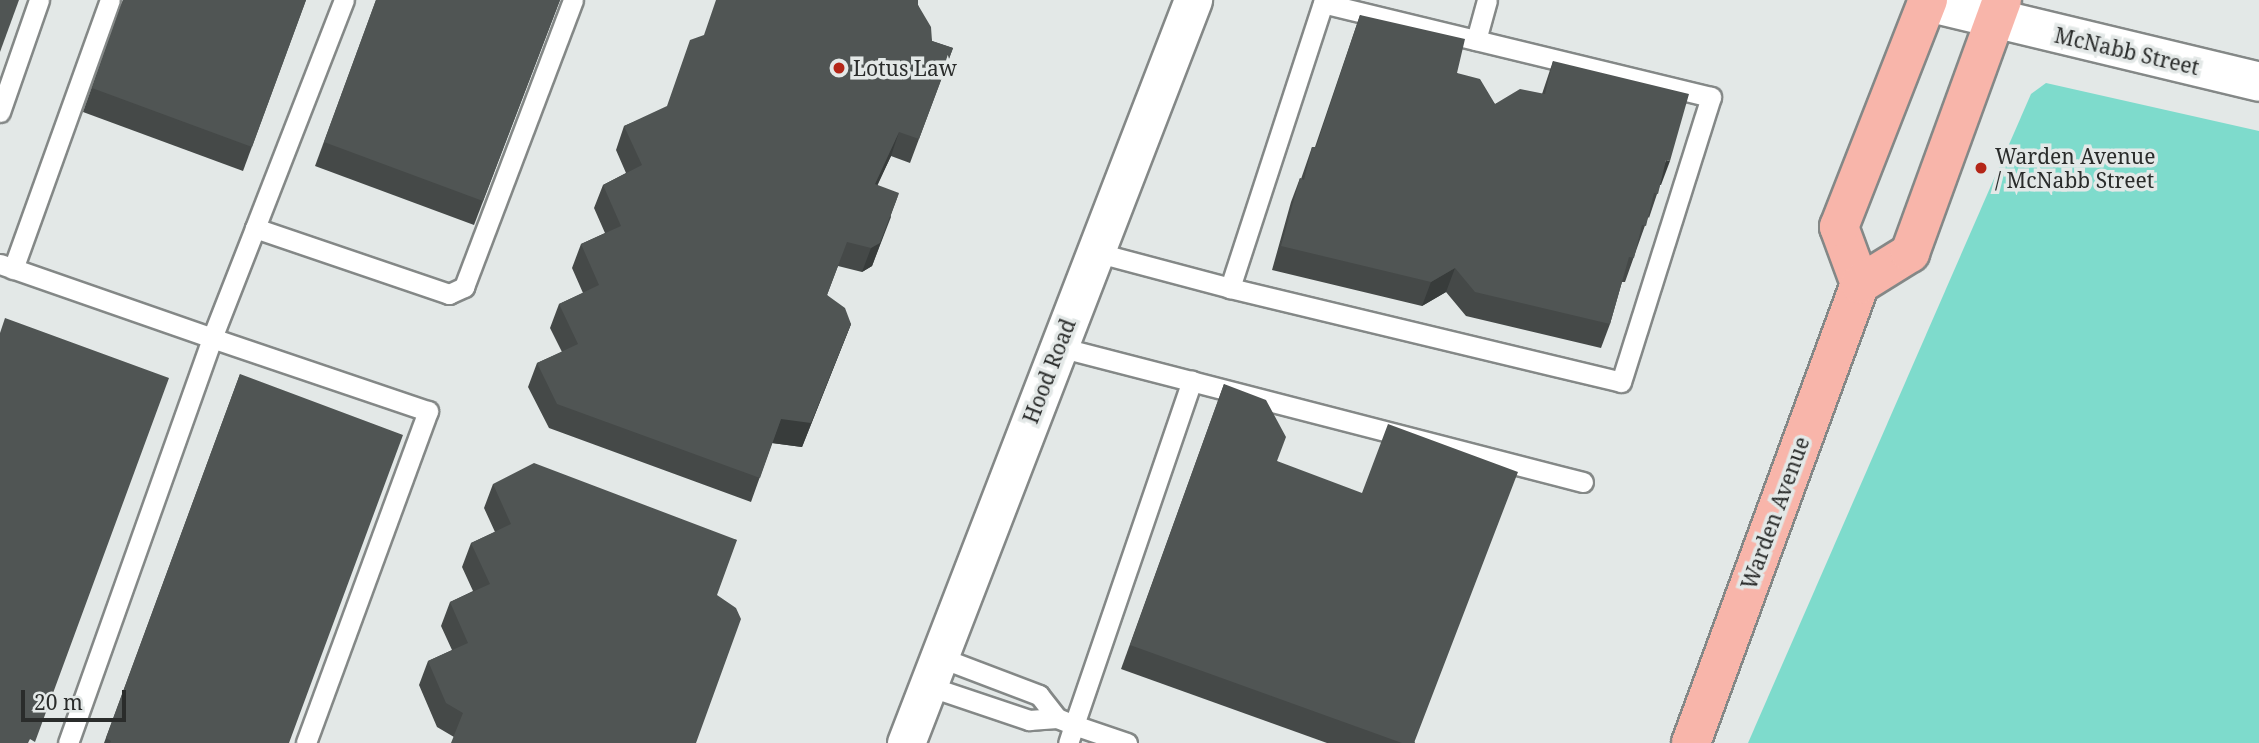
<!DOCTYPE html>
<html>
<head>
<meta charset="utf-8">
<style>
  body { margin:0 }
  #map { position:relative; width:2259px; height:743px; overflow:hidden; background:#e3e8e7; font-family:"Noto Serif",serif }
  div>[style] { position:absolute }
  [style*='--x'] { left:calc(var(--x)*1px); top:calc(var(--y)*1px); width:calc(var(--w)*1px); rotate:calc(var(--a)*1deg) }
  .green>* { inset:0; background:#7edbcc }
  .roads { filter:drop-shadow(2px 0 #848887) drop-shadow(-2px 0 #848887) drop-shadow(0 2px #848887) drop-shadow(0 -2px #848887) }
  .service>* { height:19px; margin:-9.5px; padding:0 9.5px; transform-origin:9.5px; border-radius:9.5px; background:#fff }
  .minor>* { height:37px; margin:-18.5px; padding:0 18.5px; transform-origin:18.5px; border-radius:18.5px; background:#fff }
  .tertiary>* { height:38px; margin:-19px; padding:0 19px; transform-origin:19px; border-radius:19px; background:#fff }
  .primary>* { height:38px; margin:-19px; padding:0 19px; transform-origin:19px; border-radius:19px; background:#f8b5aa }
  .wall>* { inset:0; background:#454948 }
  .shaded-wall>* { inset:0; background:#383c3b }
  .building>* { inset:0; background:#505554 }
  .dots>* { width:19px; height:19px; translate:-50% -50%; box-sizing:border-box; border:4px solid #e3e8e7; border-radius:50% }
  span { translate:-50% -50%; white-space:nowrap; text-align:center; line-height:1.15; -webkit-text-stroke:7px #e3e8e7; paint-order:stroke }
  .street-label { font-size:21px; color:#2a2c2b }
  .poi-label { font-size:21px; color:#2a2c2b }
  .left { translate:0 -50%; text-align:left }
  .scale { position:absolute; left:21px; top:690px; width:105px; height:32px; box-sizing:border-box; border:4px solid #2a2c2b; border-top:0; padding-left:9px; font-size:21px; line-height:24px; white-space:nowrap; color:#2a2c2b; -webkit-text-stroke:5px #e3e8e7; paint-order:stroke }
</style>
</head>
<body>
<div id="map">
  <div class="green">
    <i style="clip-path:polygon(2046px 83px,2259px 131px,2259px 743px,1748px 743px,2031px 94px)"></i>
  </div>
  <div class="roads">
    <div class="service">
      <i style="--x:1476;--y:40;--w:41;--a:-74.6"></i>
      <i style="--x:0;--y:112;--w:119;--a:-70.8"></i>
      <i style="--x:255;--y:228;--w:245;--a:-68.7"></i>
      <i style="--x:1095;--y:252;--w:140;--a:14.9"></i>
      <i style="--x:1230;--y:288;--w:402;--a:13.5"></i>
      <i style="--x:1621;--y:382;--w:299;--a:-72.5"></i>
      <i style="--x:1711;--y:97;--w:399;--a:-166.4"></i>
      <i style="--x:1323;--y:3;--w:300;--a:108.1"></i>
      <i style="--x:0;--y:264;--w:225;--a:19.2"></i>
      <i style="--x:212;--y:338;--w:118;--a:-68.6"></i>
      <i style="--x:255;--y:228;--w:205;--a:18.8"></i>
      <i style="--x:449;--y:294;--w:17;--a:-25"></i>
      <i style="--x:464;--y:287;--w:307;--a:-69.2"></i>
      <i style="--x:13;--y:269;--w:286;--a:-70.2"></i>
      <i style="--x:1059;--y:347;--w:541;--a:14.45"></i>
      <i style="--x:939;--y:657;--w:107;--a:20.8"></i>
      <i style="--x:1039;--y:695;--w:29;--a:52"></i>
      <i style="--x:928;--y:686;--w:107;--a:18.6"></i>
      <i style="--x:1029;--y:720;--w:28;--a:-4"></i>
      <i style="--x:1057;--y:718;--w:18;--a:22"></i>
      <i style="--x:1074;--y:725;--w:19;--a:108"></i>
      <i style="--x:68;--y:743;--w:430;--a:-70.4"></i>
      <i style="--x:212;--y:338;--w:228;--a:18.7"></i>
      <i style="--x:428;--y:411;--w:354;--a:110.2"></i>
      <i style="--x:1127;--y:743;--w:56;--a:-161.2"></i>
      <i style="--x:1074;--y:725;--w:364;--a:-71.1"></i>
    </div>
    <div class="minor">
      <i style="--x:906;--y:743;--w:797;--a:-68.88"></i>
    </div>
    <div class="tertiary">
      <i style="--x:1927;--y:2;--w:342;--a:13.5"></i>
    </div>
    <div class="primary">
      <i style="--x:1860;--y:284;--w:61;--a:-110.2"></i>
      <i style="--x:1839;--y:227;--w:244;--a:-68.6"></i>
      <i style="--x:1691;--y:743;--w:489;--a:-69.8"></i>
      <i style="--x:1860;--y:284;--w:59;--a:-31.8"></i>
      <i style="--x:1910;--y:253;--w:269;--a:-70"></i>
    </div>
  </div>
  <div class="wall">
    <i style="clip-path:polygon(123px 0,306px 0,243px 171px,83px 112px)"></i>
    <i style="clip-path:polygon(376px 0,560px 0,474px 225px,315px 166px)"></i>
    <i style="clip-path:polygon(918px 5px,932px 41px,953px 48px,910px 163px,891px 156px,877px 185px,891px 217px,872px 266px,862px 272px,838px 266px,827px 295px,851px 324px,802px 447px,772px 443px,751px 502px,549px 428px,528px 387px,537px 363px,562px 352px,550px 328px,559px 304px,583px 293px,572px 268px,581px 244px,605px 233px,594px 208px,603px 185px,626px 173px,616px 150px,624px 126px)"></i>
    <i style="clip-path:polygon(1360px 15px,1457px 73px,1495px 104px,1542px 94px,1553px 61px,1661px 185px,1660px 185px,1649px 218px,1648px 217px,1625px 282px,1622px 282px,1610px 324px,1601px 348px,1466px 316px,1446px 292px,1422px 306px,1272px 270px,1291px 202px,1300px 178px,1301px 179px,1312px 147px,1315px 147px)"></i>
    <i style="clip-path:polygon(240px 374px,289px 743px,104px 743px)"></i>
    <i style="clip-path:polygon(1224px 384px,1277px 461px,1415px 743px,1327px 743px,1121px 669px)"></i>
    <i style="clip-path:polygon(493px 484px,737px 540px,454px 737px,437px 727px,419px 685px,428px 661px,452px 650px,441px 626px,450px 602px,473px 591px,462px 567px,471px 543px,495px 532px,484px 508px)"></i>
  </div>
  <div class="shaded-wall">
    <i style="clip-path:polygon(899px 132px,891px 156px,867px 208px,875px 184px)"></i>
    <i style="clip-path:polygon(1666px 160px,1670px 161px,1661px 185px,1657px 184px)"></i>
    <i style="clip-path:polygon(899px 193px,872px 266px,862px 272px,871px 248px)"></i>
    <i style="clip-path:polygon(1455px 268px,1446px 292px,1422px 306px,1431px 282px)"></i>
    <i style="clip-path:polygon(851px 324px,802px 447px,772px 443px,781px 419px)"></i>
  </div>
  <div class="building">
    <i style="clip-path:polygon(0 0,19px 0,0 52px)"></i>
    <i style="clip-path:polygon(123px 0,306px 0,252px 147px,92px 88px)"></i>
    <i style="clip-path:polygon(376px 0,560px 0,483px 201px,324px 142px)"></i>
    <i style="clip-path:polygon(716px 0,918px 0,918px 5px,931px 27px,932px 41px,953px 48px,919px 139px,899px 132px,875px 184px,899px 193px,880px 243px,871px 248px,847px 242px,827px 295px,845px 308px,851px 324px,811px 423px,781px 419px,760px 478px,557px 404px,537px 363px,578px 344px,559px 304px,599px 285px,581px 244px,621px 226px,603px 185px,642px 165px,624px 126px,667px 106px,690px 40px,704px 35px)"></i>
    <i style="clip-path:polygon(1360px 15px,1465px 39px,1457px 73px,1480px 79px,1495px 104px,1520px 89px,1545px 94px,1553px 61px,1689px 94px,1670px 161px,1666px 160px,1658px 194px,1654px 193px,1646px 226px,1642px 225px,1634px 258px,1629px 257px,1610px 324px,1475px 292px,1455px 268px,1431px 282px,1281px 246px,1300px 178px,1304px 180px,1312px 147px,1316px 147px)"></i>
    <i style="clip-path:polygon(5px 318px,169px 378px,35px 742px,30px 739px,28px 743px,0 743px,0 333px)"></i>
    <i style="clip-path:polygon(240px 374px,403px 435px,289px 743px,110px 743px,111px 741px,106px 738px)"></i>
    <i style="clip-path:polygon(1224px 384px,1266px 400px,1286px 437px,1277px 461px,1362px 493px,1388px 424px,1518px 472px,1414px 743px,1402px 743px,1130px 645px)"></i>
    <i style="clip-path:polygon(534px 463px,737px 540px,717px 595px,736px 608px,741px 619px,696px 743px,451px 743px,463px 713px,446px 703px,428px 661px,468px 643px,450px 602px,490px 584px,471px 543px,511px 524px,493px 484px)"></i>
  </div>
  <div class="dots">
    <i style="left:839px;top:68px;background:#b42618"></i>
    <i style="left:1981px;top:168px;background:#b42618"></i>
  </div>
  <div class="street-label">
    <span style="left:2127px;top:51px;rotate:13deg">McNabb Street</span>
    <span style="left:1049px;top:371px;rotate:-69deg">Hood Road</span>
    <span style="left:1775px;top:513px;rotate:-70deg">Warden Avenue</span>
  </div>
  <div class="poi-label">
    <span class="left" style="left:853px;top:68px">Lotus Law</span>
    <span class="left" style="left:1995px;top:168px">Warden Avenue<br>/ McNabb Street</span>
  </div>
  <div class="scale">20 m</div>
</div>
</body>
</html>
